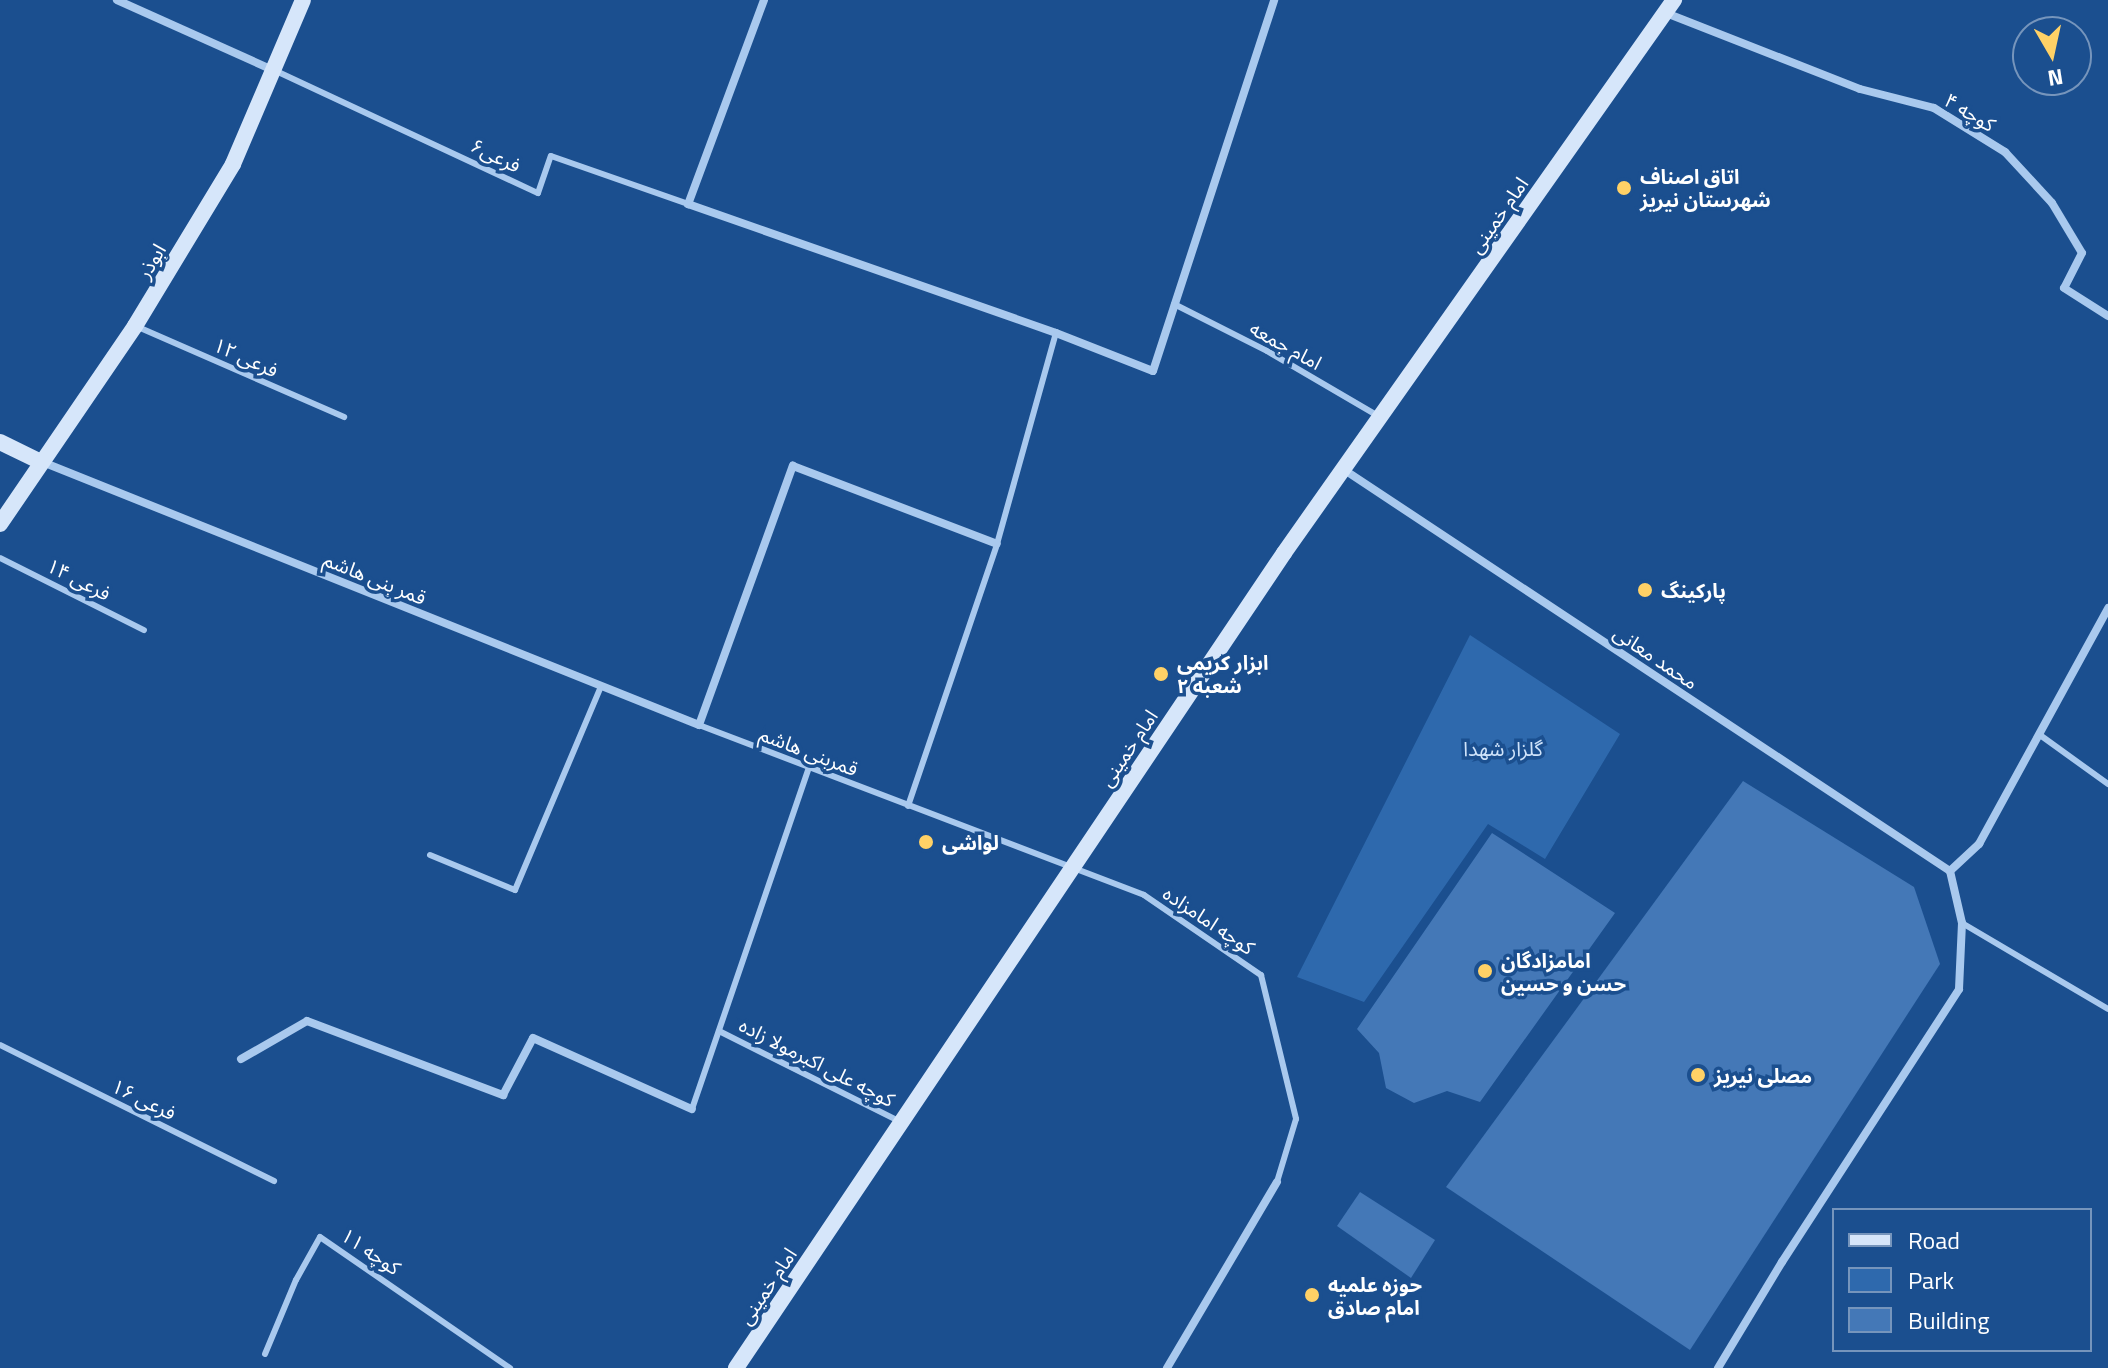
<!DOCTYPE html>
<html>
<head>
<meta charset="utf-8">
<style>
  body { margin:0 }
  #map { position:relative; width:2108px; height:1368px; overflow:hidden; background:#1b4f8f; font-family:"Titillium Web","Noto Sans Arabic",sans-serif }
  div>[style] { position:absolute }
  [style*='--x'] { left:calc(var(--x)*1px); top:calc(var(--y)*1px); width:calc(var(--w)*1px); rotate:calc(var(--a)*1deg) }
  .green>* { inset:0; background:#2e69ad }
  .building>* { inset:0; background:#4478b7 }
  .lane>* { height:6px; margin:-3px; padding:0 3px; transform-origin:3px; border-radius:3px; background:#a9c9ee }
  .street>* { height:8px; margin:-4px; padding:0 4px; transform-origin:4px; border-radius:4px; background:#a9c9ee }
  .secondary>* { height:16px; margin:-8px; padding:0 8px; transform-origin:8px; border-radius:8px; background:#d6e6fa }
  .dots>* { width:22px; height:22px; translate:-50% -50%; box-sizing:border-box; border:4px solid #1b4f8f; border-radius:50% }
  span { translate:-50% -50%; white-space:nowrap; text-align:center; line-height:1.15; -webkit-text-stroke:7px #1b4f8f; paint-order:stroke }
  .street-label { font-size:20px; color:#fff }
  .poi-label { font-size:20px; color:#fff; font-weight:700 }
  .left { translate:0 -50%; text-align:left }
  .park-label { font-size:20px; color:#cfe3fa }
  .legend { position:absolute; left:1832px; top:1208px; width:260px; height:144px; box-sizing:border-box; background:#1b4f8f; border:2px solid #7695bc; margin:0; padding:10px 14px; list-style:none; font-size:24px; color:#fff }
  .legend li { display:flex; align-items:center; gap:16px; height:40px }
  .legend b { width:40px; border:2px solid #7695bc }
  .north { position:absolute; left:2012px; top:16px; width:80px; height:80px; box-sizing:border-box; background:#1b4f8f; border:2px solid #7695bc; border-radius:50%; rotate:171deg; font-size:22px; font-weight:700; line-height:32px; text-align:center; color:#fff }
  .north::after { content:''; display:block; margin:auto; width:28px; height:36px; background:#ffd166; clip-path:polygon(50% 0,100% 100%,50% 72%,0 100%) }
</style>
</head>
<body>
<div id="map">
  <div class="green">
    <i style="clip-path:polygon(1470px 635px,1620px 734px,1545px 859px,1488px 824px,1364px 1002px,1297px 977px)"></i>
  </div>
  <div class="building">
    <i style="clip-path:polygon(1743px 781px,1914px 887px,1940px 964px,1690px 1350px,1446px 1187px)"></i>
    <i style="clip-path:polygon(1492px 833px,1615px 913px,1480px 1102px,1447px 1091px,1414px 1103px,1386px 1088px,1379px 1053px,1357px 1029px)"></i>
    <i style="clip-path:polygon(1360px 1192px,1435px 1240px,1411px 1278px,1337px 1226px)"></i>
  </div>
  <div class="lane">
    <i style="--x:276;--y:71;--w:289;--a:25"></i>
    <i style="--x:538;--y:193;--w:39;--a:-71"></i>
    <i style="--x:551;--y:156;--w:145;--a:19.3"></i>
    <i style="--x:1174;--y:304;--w:104;--a:26.8"></i>
    <i style="--x:1267;--y:351;--w:131;--a:30.3"></i>
    <i style="--x:138;--y:327;--w:225;--a:23.6"></i>
    <i style="--x:0;--y:558;--w:161;--a:26.6"></i>
    <i style="--x:699;--y:725;--w:476;--a:20.9"></i>
    <i style="--x:1144;--y:895;--w:142;--a:34.4"></i>
    <i style="--x:1261;--y:975;--w:148;--a:76.3"></i>
    <i style="--x:1296;--y:1119;--w:66;--a:106.8"></i>
    <i style="--x:2040;--y:735;--w:84;--a:35.8"></i>
    <i style="--x:908;--y:806;--w:277;--a:-71.2"></i>
    <i style="--x:997;--y:544;--w:219;--a:-74.4"></i>
    <i style="--x:430;--y:855;--w:92;--a:22.4"></i>
    <i style="--x:515;--y:890;--w:221;--a:-67.1"></i>
    <i style="--x:1962;--y:923;--w:169;--a:30.5"></i>
    <i style="--x:719;--y:1031;--w:203;--a:26.6"></i>
    <i style="--x:0;--y:1045;--w:306;--a:26.4"></i>
    <i style="--x:692;--y:1109;--w:361;--a:-71.1"></i>
    <i style="--x:265;--y:1354;--w:80;--a:-67.3"></i>
    <i style="--x:296;--y:1280;--w:49;--a:-60.8"></i>
    <i style="--x:320;--y:1237;--w:231;--a:34.6"></i>
  </div>
  <div class="street">
    <i style="--x:117;--y:0;--w:171;--a:24.2"></i>
    <i style="--x:764;--y:0;--w:218;--a:110.4"></i>
    <i style="--x:688;--y:204;--w:390;--a:19.3"></i>
    <i style="--x:1056;--y:333;--w:104;--a:21.4"></i>
    <i style="--x:1153;--y:371;--w:390;--a:-71.9"></i>
    <i style="--x:1666;--y:13;--w:208;--a:21.4"></i>
    <i style="--x:1860;--y:89;--w:76;--a:14.4"></i>
    <i style="--x:1934;--y:108;--w:84;--a:31.8"></i>
    <i style="--x:2005;--y:152;--w:69;--a:47.3"></i>
    <i style="--x:2052;--y:203;--w:58;--a:59"></i>
    <i style="--x:2082;--y:253;--w:39;--a:117"></i>
    <i style="--x:2064;--y:288;--w:52;--a:32.5"></i>
    <i style="--x:40;--y:461;--w:710;--a:21.83"></i>
    <i style="--x:699;--y:725;--w:276;--a:-70.1"></i>
    <i style="--x:793;--y:466;--w:218;--a:20.9"></i>
    <i style="--x:1343;--y:469;--w:728;--a:33.52"></i>
    <i style="--x:1950;--y:871;--w:40;--a:-43"></i>
    <i style="--x:1979;--y:844;--w:269;--a:-61.3"></i>
    <i style="--x:241;--y:1059;--w:76;--a:-29.9"></i>
    <i style="--x:307;--y:1021;--w:210;--a:20.7"></i>
    <i style="--x:503;--y:1095;--w:64;--a:-62.2"></i>
    <i style="--x:533;--y:1038;--w:174;--a:24.1"></i>
    <i style="--x:1167;--y:1368;--w:216;--a:-59.4"></i>
    <i style="--x:1718;--y:1368;--w:124;--a:-58.9"></i>
    <i style="--x:1782;--y:1262;--w:325;--a:-57"></i>
    <i style="--x:1959;--y:989;--w:66;--a:-87.4"></i>
    <i style="--x:1962;--y:923;--w:53;--a:-103"></i>
  </div>
  <div class="secondary">
    <i style="--x:0;--y:442;--w:43;--a:26"></i>
    <i style="--x:0;--y:524;--w:240;--a:-55.7"></i>
    <i style="--x:135;--y:326;--w:189;--a:-58.8"></i>
    <i style="--x:233;--y:164;--w:178;--a:-66.9"></i>
    <i style="--x:736;--y:1368;--w:982;--a:-56.08"></i>
    <i style="--x:1284;--y:553;--w:677;--a:-54.81"></i>
  </div>
  <div class="dots">
    <i style="left:1624px;top:188px;background:#ffd166"></i>
    <i style="left:1645px;top:590px;background:#ffd166"></i>
    <i style="left:1161px;top:674px;background:#ffd166"></i>
    <i style="left:926px;top:842px;background:#ffd166"></i>
    <i style="left:1485px;top:971px;background:#ffd166"></i>
    <i style="left:1698px;top:1075px;background:#ffd166"></i>
    <i style="left:1312px;top:1295px;background:#ffd166"></i>
  </div>
  <div class="street-label">
    <span style="left:1970px;top:112px;rotate:31deg">کوچه ۴</span>
    <span style="left:496px;top:155px;rotate:26deg">فرعی۶</span>
    <span style="left:1498px;top:215px;rotate:-55deg">امام خمینی</span>
    <span style="left:151px;top:261px;rotate:-59deg">ابوذر</span>
    <span style="left:1286px;top:345px;rotate:29deg">امام جمعه</span>
    <span style="left:246px;top:357px;rotate:24deg">فرعی ۱۲</span>
    <span style="left:375px;top:578px;rotate:22deg">قمر بنی هاشم</span>
    <span style="left:79px;top:579px;rotate:27deg">فرعی ۱۴</span>
    <span style="left:1656px;top:657px;rotate:34deg">محمد معانی</span>
    <span style="left:1128px;top:748px;rotate:-56deg">امام خمینی</span>
    <span style="left:809px;top:751px;rotate:21deg">قمربنی هاشم</span>
    <span style="left:1209px;top:920px;rotate:34deg">کوچه امامزاده</span>
    <span style="left:817px;top:1062px;rotate:27deg">کوچه علی اکبرمولا زاده</span>
    <span style="left:144px;top:1099px;rotate:26deg">فرعی ۱۶</span>
    <span style="left:371px;top:1251px;rotate:34deg">کوچه ۱۱</span>
    <span style="left:767px;top:1286px;rotate:-56deg">امام خمینی</span>
  </div>
  <div class="poi-label">
    <span class="left" style="left:1640px;top:188px">اتاق اصناف<br>شهرستان نیریز</span>
    <span class="left" style="left:1661px;top:590px">پارکینگ</span>
    <span class="left" style="left:1177px;top:674px">ابزار کریمی<br>شعبه ۲</span>
    <span class="left" style="left:942px;top:842px">لواشی</span>
    <span class="left" style="left:1501px;top:972px">امامزادگان<br>حسن و حسین</span>
    <span class="left" style="left:1714px;top:1075px">مصلی نیریز</span>
    <span class="left" style="left:1328px;top:1296px">حوزه علمیه<br>امام صادق</span>
  </div>
  <div class="park-label">
    <span style="left:1503px;top:748px">گلزار شهدا</span>
  </div>
  <ul class="legend">
  <li><b style="height:10px;background:#d6e6fa"></b>Road</li>
  <li><b style="height:22px;background:#2e69ad"></b>Park</li>
  <li><b style="height:22px;background:#4478b7"></b>Building</li>
  </ul>
  <div class="north">N</div>
</div>
</body>
</html>
